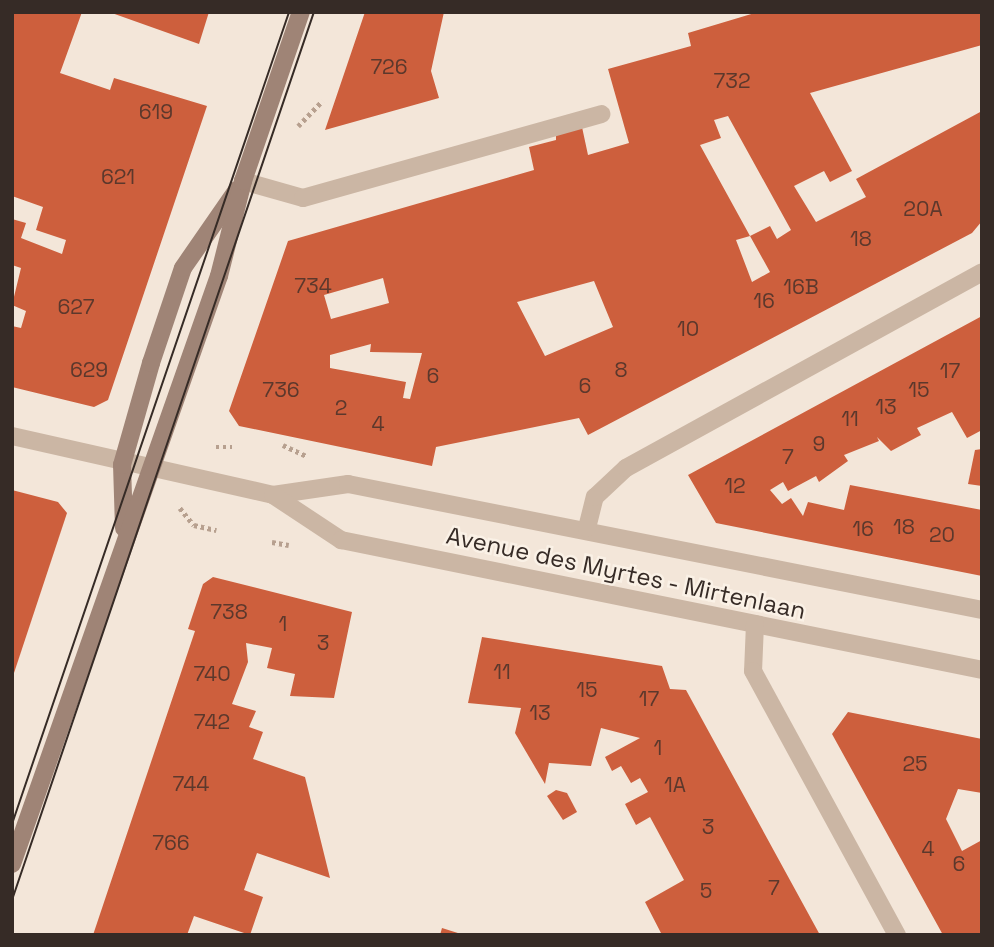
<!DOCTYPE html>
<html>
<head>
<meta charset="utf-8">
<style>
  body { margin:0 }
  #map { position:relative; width:994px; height:947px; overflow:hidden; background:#f3e6d9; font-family:"Space Grotesk",sans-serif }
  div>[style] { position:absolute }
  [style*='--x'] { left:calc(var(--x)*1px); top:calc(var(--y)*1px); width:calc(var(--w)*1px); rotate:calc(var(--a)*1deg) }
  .building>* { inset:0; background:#cd5f3d }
  .path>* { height:4.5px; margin-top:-2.25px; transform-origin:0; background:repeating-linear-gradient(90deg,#b7a08f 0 3.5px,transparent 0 7px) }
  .lane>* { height:18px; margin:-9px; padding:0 9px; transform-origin:9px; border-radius:9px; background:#cbb6a4 }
  .street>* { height:18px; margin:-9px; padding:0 9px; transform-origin:9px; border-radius:9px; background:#cbb6a4 }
  .secondary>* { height:18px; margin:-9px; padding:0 9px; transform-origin:9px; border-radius:9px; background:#9f8476 }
  .tram>* { height:2px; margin:-1px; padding:0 1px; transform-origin:1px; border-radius:1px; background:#362b26 }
  span { translate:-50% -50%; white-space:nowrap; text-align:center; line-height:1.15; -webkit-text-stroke:5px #faf1e6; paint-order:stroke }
  .number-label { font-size:21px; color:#5c382c }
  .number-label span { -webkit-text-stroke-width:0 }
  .street-label { font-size:24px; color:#362b26 }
  .frame { position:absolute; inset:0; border:14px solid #362b26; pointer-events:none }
</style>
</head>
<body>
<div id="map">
  <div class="building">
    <i style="clip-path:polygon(12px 12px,82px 12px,60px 73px,110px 90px,114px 78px,207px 106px,108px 400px,94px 407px,12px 387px,12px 326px,21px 328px,26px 311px,12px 305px,21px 268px,12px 265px,12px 219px,26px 223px,21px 238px,62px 254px,66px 240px,36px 230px,43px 207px,12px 196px)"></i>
    <i style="clip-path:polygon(109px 12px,209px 12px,199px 44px)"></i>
    <i style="clip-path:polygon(365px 12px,444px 12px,431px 71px,439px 98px,325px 130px)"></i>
    <i style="clip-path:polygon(evenodd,758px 12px,982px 12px,982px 45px,810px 93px,852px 171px,830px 182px,824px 171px,794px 186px,816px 222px,866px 197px,856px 179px,982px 111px,982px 221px,972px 233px,588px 435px,579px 418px,436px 447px,432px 466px,239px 426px,229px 411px,288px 241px,534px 170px,529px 147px,556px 140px,556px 134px,582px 127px,588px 155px,629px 143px,608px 69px,691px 46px,688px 33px,758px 12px,728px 116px,791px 230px,777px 239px,770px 226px,750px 236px,770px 272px,752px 282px,736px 240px,750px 236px,700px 145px,721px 138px,714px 120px,728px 116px,758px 12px,383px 278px,389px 303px,331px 319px,324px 295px,383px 278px,758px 12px,594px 281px,613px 327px,545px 356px,517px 302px,594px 281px,758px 12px,371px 344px,370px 352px,422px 353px,410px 399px,403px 398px,406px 382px,330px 368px,330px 355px,371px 344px)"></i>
    <i style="clip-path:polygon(982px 316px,982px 430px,967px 438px,952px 412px,917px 428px,921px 435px,891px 451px,877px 437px,879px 441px,844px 455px,848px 461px,819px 482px,816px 476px,788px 491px,783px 482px,770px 490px,782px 504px,791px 498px,803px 516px,808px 502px,844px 510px,850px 485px,982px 510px,982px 576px,716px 523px,688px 475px)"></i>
    <i style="clip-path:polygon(982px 449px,982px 486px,968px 484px,975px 450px)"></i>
    <i style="clip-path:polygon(12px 490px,58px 502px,67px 513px,13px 676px)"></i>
    <i style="clip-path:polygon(213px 577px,352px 612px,334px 698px,290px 696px,295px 674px,267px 668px,272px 648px,246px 643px,248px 662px,232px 704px,256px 711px,249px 727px,263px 732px,253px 759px,305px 777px,330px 878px,257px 853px,244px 890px,263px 897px,250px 935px,194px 916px,187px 935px,93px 935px,195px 631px,188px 629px,203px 584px)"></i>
    <i style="clip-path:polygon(482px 637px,662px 666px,670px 689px,686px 690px,820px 935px,662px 935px,645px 902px,684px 880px,650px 817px,636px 825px,625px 804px,648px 792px,640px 778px,631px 783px,621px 766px,612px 771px,605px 757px,640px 738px,601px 728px,591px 766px,549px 763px,545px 784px,515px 733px,521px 708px,468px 703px)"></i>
    <i style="clip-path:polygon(848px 712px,982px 739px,982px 793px,958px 789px,946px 819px,962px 851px,982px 840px,982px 935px,943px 935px,832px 734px)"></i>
    <i style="clip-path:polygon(556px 790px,567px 793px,577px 812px,563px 820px,547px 796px)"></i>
    <i style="clip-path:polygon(442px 928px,461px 934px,461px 935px,440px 935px)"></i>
  </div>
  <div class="path">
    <i style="--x:298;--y:126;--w:35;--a:-46"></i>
    <i style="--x:283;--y:445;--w:26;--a:25"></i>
    <i style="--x:216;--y:447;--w:16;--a:0"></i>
    <i style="--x:180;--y:508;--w:22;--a:51"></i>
    <i style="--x:194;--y:525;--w:23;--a:13"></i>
    <i style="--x:272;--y:542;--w:17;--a:10"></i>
  </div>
  <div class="lane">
    <i style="--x:243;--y:181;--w:62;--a:15.8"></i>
    <i style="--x:303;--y:198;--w:310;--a:-15.7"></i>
  </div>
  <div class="street">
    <i style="--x:12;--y:436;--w:268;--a:12.7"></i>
    <i style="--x:273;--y:495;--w:76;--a:-8.3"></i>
    <i style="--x:348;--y:484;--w:646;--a:11.24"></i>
    <i style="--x:273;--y:495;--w:82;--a:33.5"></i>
    <i style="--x:341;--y:540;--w:654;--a:11.46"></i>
    <i style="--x:587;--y:528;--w:32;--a:-76"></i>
    <i style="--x:595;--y:497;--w:42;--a:-43.1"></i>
    <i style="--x:626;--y:468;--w:406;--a:-28.8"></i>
    <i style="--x:755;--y:624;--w:47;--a:92.4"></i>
    <i style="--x:753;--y:671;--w:301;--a:61.4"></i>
  </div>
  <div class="secondary">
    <i style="--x:124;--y:528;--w:63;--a:-91.8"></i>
    <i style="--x:122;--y:465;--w:106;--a:-74.1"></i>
    <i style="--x:151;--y:363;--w:100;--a:-71.4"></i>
    <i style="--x:183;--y:268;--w:95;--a:-55.3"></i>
    <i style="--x:12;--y:864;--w:623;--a:-70.61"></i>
    <i style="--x:219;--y:276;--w:98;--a:-75.8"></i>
    <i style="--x:243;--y:181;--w:179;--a:-71.1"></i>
  </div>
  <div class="tram">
    <i style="--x:12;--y:824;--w:858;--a:-71.16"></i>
    <i style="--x:12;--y:900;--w:938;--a:-71.22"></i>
  </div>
  <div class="number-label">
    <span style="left:389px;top:67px">726</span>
    <span style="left:732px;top:81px">732</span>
    <span style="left:156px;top:112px">619</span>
    <span style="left:118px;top:177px">621</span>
    <span style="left:923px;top:209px">20A</span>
    <span style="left:861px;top:239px">18</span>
    <span style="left:313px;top:286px">734</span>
    <span style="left:801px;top:287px">16B</span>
    <span style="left:764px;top:301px">16</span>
    <span style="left:76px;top:307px">627</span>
    <span style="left:688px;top:329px">10</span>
    <span style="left:89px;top:370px">629</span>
    <span style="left:621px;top:370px">8</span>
    <span style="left:950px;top:371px">17</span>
    <span style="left:433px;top:376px">6</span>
    <span style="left:585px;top:386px">6</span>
    <span style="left:281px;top:390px">736</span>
    <span style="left:919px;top:390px">15</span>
    <span style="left:886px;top:407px">13</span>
    <span style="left:341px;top:408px">2</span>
    <span style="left:850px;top:419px">11</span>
    <span style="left:378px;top:424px">4</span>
    <span style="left:819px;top:444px">9</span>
    <span style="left:788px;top:457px">7</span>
    <span style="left:735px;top:486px">12</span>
    <span style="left:904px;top:527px">18</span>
    <span style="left:863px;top:529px">16</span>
    <span style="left:942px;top:535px">20</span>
    <span style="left:229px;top:612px">738</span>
    <span style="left:283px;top:624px">1</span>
    <span style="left:323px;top:643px">3</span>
    <span style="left:502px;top:672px">11</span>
    <span style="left:212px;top:674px">740</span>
    <span style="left:587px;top:690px">15</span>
    <span style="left:649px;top:699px">17</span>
    <span style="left:540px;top:713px">13</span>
    <span style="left:212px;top:722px">742</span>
    <span style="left:658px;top:748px">1</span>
    <span style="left:915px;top:764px">25</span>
    <span style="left:191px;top:784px">744</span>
    <span style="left:675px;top:785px">1A</span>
    <span style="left:708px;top:827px">3</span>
    <span style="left:171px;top:843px">766</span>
    <span style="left:928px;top:849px">4</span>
    <span style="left:959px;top:864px">6</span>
    <span style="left:774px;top:888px">7</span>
    <span style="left:706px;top:891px">5</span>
  </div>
  <div class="street-label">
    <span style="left:626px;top:573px;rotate:12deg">Avenue des Myrtes - Mirtenlaan</span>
  </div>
  <div class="frame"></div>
</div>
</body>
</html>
